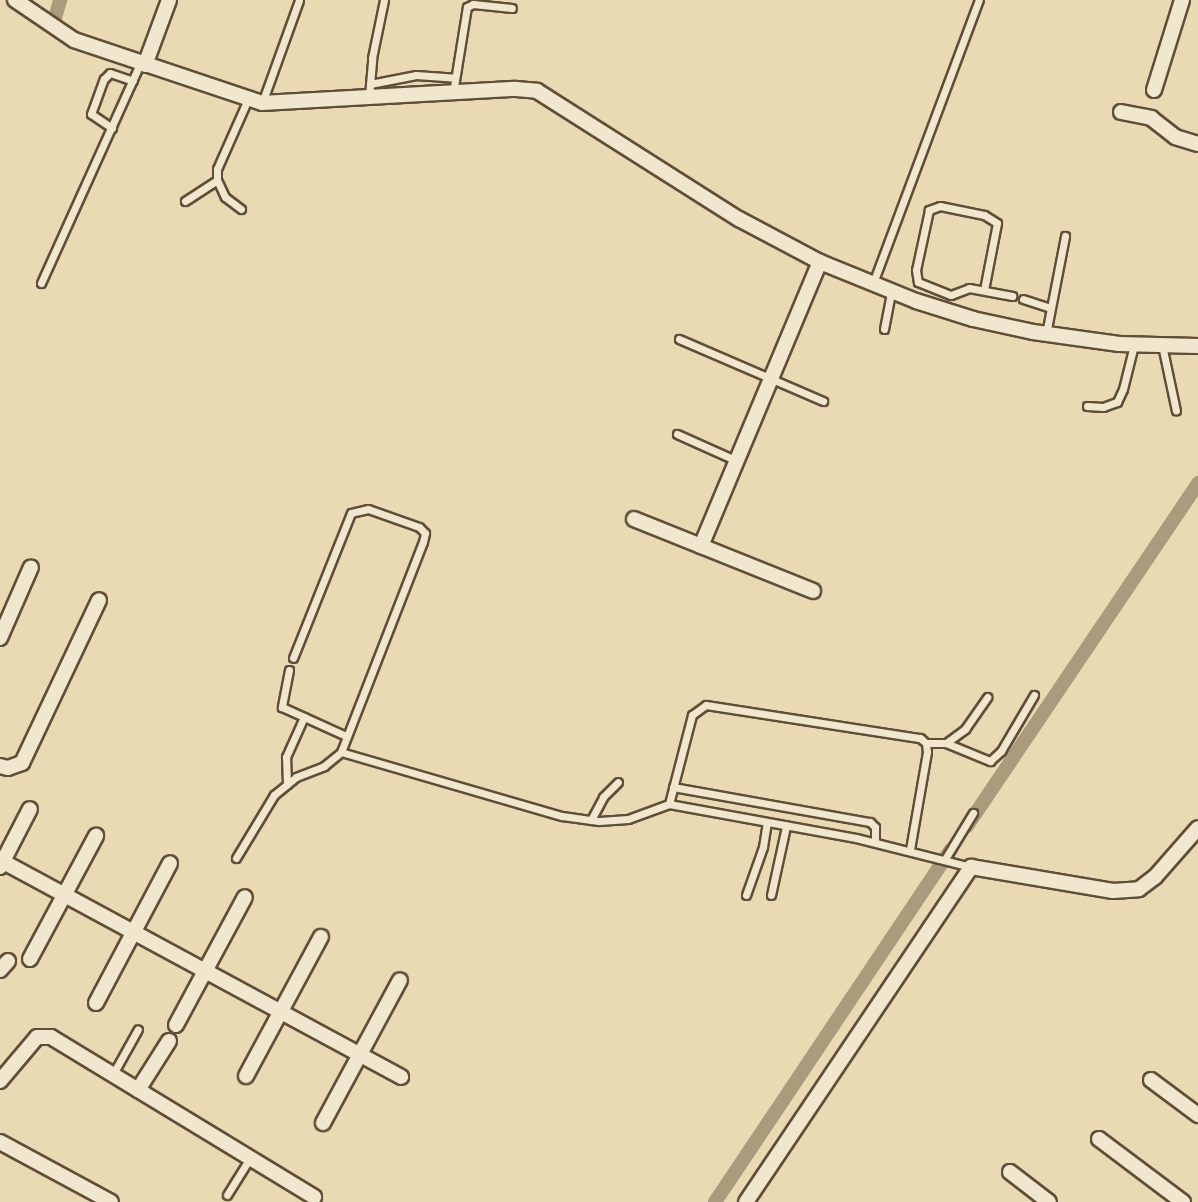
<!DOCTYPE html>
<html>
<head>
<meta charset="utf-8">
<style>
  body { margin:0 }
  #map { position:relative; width:1198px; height:1202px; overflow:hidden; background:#e9dab4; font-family:"IM FELL Double Pica",serif }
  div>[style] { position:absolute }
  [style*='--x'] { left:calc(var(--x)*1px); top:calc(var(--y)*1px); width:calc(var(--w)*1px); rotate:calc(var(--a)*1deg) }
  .canal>* { height:14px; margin:-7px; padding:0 7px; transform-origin:7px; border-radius:7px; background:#ab9a7c }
  .roads { filter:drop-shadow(2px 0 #604e38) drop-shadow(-2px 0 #604e38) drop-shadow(0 2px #604e38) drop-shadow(0 -2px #604e38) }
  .service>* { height:7px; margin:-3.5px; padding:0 3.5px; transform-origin:3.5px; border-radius:3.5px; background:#f1e7ce }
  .minor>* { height:14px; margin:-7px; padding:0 7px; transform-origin:7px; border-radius:7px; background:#f1e7ce }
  span { translate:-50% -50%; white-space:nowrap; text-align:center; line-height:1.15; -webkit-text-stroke:6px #f1e7ce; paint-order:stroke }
</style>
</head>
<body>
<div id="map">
  <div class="canal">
    <i style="--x:55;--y:18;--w:19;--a:-74"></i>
    <i style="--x:967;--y:826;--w:414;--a:-56"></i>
    <i style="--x:715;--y:1202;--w:424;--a:-56.2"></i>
  </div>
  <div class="roads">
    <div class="service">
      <i style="--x:370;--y:84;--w:47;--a:-11.1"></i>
      <i style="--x:416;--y:75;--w:39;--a:4"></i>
      <i style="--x:453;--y:93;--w:87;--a:-80.8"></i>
      <i style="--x:467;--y:7;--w:7;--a:-27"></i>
      <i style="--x:473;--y:4;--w:39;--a:6"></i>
      <i style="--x:369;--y:96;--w:38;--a:-85"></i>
      <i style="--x:372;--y:58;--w:59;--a:-78.3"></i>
      <i style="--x:262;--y:103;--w:109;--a:-70.2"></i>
      <i style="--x:112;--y:128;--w:25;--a:-146"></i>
      <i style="--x:91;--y:114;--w:37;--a:-70"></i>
      <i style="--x:104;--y:79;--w:8;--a:-45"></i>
      <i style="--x:110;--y:73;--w:24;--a:19"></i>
      <i style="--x:185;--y:201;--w:38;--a:-33"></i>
      <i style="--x:241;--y:209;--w:20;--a:-143"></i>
      <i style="--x:225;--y:197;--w:19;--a:-115"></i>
      <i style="--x:217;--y:180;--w:11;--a:-90"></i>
      <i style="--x:217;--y:169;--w:77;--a:-66.1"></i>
      <i style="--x:41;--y:283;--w:240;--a:-65.7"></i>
      <i style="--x:873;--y:283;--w:302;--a:-69.5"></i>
      <i style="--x:984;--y:290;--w:68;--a:-79"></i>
      <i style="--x:997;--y:223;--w:15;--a:-148"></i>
      <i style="--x:984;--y:215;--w:45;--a:-168.4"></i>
      <i style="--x:940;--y:206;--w:12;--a:160"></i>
      <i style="--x:929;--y:210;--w:61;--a:102.2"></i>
      <i style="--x:916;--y:270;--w:12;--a:81"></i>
      <i style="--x:918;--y:282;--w:35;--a:22"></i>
      <i style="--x:951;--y:295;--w:19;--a:-21"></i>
      <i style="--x:969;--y:288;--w:44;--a:10.5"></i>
      <i style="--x:1023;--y:299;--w:29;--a:18"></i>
      <i style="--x:884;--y:329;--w:38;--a:-79"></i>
      <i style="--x:1046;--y:334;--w:100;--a:-79"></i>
      <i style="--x:679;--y:339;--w:157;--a:23.3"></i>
      <i style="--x:1162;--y:345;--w:67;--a:78"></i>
      <i style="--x:1087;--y:406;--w:16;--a:4"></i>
      <i style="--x:1103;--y:407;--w:15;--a:-20"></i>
      <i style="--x:1117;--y:402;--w:14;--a:-65"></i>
      <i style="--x:1123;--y:389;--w:45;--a:-76"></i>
      <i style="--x:677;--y:434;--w:66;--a:24.2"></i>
      <i style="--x:289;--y:670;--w:38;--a:101"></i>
      <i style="--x:282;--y:707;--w:70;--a:24.4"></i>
      <i style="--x:926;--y:743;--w:20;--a:0"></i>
      <i style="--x:946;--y:743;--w:48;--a:22.2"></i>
      <i style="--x:990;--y:761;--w:15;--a:-42"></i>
      <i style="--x:1001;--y:751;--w:65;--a:-59.5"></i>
      <i style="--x:946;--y:743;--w:24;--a:-36"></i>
      <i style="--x:965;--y:729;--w:39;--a:-55"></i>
      <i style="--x:341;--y:752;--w:230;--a:16.2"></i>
      <i style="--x:562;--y:816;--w:37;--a:8"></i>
      <i style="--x:599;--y:821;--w:29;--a:-4"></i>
      <i style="--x:628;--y:819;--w:44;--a:-20.1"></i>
      <i style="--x:669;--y:804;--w:190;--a:10.3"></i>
      <i style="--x:856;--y:838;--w:119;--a:14.2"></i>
      <i style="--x:287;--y:784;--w:27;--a:-92"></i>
      <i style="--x:286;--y:757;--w:44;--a:-65.8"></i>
      <i style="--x:673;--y:787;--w:200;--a:10.1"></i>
      <i style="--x:870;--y:822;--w:7;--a:45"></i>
      <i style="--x:875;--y:827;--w:14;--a:90"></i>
      <i style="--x:669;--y:804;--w:92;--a:-75.5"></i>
      <i style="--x:692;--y:715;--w:17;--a:-36"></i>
      <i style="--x:706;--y:705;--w:217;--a:8.8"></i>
      <i style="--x:920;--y:738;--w:8;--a:40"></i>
      <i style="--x:926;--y:743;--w:9;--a:84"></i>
      <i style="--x:927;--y:752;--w:98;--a:99.9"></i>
      <i style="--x:591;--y:820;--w:26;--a:-62"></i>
      <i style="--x:603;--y:797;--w:21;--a:-45"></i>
      <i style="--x:236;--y:858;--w:74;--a:-58.9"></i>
      <i style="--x:274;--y:795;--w:28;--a:-39"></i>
      <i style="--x:296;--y:777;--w:30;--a:-21"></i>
      <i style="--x:324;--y:766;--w:22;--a:-39"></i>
      <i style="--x:341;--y:752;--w:225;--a:-68.7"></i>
      <i style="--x:423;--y:542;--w:9;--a:-77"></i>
      <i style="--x:425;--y:533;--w:8;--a:-135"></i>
      <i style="--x:419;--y:527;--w:54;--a:-160.6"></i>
      <i style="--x:368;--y:509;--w:17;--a:167"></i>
      <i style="--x:351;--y:513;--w:156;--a:111.8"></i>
      <i style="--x:945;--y:859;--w:54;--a:-58.7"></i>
      <i style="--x:746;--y:895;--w:51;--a:-70.5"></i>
      <i style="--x:763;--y:847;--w:25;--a:-81"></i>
      <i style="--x:771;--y:895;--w:71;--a:-77.7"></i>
      <i style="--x:113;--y:1074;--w:51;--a:-60.9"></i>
      <i style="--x:227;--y:1195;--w:44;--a:-58.1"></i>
    </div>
    <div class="minor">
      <i style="--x:15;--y:0;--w:71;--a:34.1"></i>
      <i style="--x:74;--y:40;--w:198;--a:18.5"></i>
      <i style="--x:262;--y:103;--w:254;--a:-3.2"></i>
      <i style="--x:516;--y:89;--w:21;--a:5"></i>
      <i style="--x:537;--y:91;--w:239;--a:32.4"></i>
      <i style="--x:739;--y:219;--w:92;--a:28"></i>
      <i style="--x:820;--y:262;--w:104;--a:22.1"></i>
      <i style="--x:916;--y:301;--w:60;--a:17.5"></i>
      <i style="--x:973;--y:319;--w:61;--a:12.2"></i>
      <i style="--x:1033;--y:332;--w:87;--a:7.9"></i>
      <i style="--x:1119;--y:344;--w:79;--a:1.5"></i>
      <i style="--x:145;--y:65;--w:69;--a:-69.7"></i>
      <i style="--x:1154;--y:90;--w:94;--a:-72.7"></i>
      <i style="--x:1121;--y:112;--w:31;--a:11"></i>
      <i style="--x:1151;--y:118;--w:31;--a:38"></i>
      <i style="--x:1175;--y:137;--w:24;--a:17"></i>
      <i style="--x:634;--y:519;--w:193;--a:21.9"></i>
      <i style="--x:701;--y:546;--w:308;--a:-67.3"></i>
      <i style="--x:0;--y:638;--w:77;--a:-66.4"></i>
      <i style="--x:0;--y:766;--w:8;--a:14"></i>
      <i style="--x:8;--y:768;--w:15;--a:-20"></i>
      <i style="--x:22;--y:763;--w:180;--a:-64.7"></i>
      <i style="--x:0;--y:860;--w:456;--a:28.4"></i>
      <i style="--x:0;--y:867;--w:65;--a:-62.7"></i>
      <i style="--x:30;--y:959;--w:140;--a:-61.8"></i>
      <i style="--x:0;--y:970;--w:12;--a:-48"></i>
      <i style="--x:96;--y:1003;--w:158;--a:-62.1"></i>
      <i style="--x:176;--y:1025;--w:145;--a:-61.7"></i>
      <i style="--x:246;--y:1076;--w:158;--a:-61.7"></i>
      <i style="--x:1151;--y:1080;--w:59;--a:36.7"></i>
      <i style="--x:0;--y:1081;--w:57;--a:-49.9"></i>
      <i style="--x:37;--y:1037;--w:14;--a:0"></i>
      <i style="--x:51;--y:1037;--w:308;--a:31.3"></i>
      <i style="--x:138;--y:1090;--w:58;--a:-57.7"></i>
      <i style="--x:323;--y:1123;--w:162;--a:-61.7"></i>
      <i style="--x:1099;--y:1139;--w:105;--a:36.9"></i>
      <i style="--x:0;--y:1142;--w:126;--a:28.4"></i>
      <i style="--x:1010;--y:1172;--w:49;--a:37.6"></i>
      <i style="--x:746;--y:1202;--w:404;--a:-56.1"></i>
      <i style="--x:971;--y:867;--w:144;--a:9.6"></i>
      <i style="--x:1113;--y:891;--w:26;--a:-4"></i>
      <i style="--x:1139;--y:889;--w:20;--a:-37"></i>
      <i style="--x:1155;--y:877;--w:65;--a:-48.7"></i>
    </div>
  </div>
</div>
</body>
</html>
